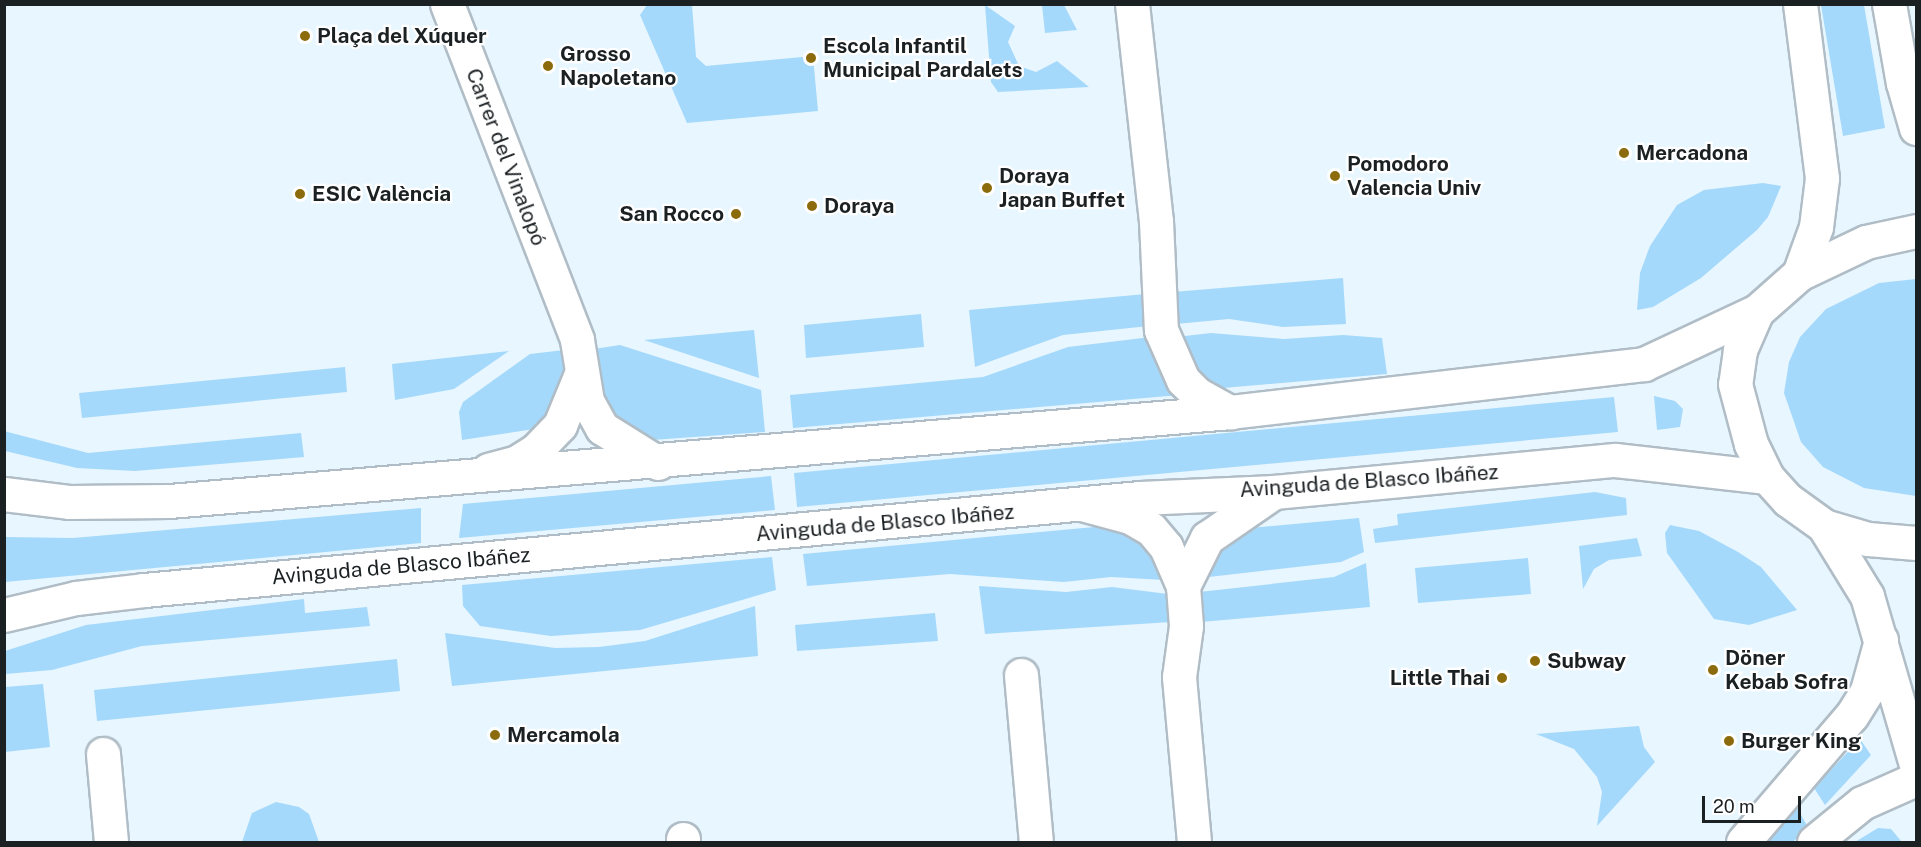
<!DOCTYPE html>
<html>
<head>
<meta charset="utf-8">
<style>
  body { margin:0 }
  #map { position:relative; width:1921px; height:847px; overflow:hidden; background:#e8f6ff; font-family:"Public Sans",sans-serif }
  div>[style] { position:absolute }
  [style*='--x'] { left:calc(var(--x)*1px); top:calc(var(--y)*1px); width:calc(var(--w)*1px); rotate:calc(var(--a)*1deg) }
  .green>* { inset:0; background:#a5d9fb }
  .roads { filter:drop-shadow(2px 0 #b0bdc6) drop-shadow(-2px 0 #b0bdc6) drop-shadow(0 2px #b0bdc6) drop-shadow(0 -2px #b0bdc6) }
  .street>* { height:33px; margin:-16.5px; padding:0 16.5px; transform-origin:16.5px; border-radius:16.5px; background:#fff }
  .secondary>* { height:33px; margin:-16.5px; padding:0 16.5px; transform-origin:16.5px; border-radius:16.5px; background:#fff }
  .primary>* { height:33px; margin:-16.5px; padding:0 16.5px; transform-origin:16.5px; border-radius:16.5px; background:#fff }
  .dots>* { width:16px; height:16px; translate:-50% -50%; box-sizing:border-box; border:3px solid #fff; border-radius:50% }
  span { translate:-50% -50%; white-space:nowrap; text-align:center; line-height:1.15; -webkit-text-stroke:4.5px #fff; paint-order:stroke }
  .poi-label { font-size:21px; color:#1b2023; font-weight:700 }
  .left { translate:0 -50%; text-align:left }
  .right { translate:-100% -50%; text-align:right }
  .street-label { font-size:21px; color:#1b2023 }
  .frame { position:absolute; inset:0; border:6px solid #1b2023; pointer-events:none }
  .scale { position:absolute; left:1702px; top:796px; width:99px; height:27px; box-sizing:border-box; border:3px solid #1b2023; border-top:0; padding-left:8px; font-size:18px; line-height:21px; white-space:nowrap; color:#1b2023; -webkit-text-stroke:4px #fff; paint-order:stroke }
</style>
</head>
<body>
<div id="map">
  <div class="green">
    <i style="clip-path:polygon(647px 5px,692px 5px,696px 57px,706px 66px,813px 56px,818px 111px,687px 123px,640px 15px)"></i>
    <i style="clip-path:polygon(985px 5px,1015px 26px,1008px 42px,1019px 66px,1036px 72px,1057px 61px,1089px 87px,998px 92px,991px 82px)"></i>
    <i style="clip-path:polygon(1042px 5px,1064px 5px,1077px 30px,1045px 33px)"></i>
    <i style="clip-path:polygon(1821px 5px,1864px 5px,1885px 128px,1843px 136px)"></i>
    <i style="clip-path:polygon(1763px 183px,1781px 186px,1768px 217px,1757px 230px,1701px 278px,1653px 307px,1637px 310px,1640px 273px,1650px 246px,1677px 205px,1704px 190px)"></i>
    <i style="clip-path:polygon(1343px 278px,1346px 324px,1283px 327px,1229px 319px,1176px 324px,1173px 292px)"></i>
    <i style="clip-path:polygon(1916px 279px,1916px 496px,1864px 488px,1823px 467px,1801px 442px,1784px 393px,1789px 362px,1800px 337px,1826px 309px,1879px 283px)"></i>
    <i style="clip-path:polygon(1146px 294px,1149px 326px,1063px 335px,975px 367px,969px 310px)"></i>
    <i style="clip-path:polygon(921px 314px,924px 347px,806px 358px,804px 325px)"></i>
    <i style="clip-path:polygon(754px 330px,759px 378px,644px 340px)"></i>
    <i style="clip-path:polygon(1211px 333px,1284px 339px,1343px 335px,1382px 338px,1387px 374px,1223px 388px,1208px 384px,1193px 371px,1176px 337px)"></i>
    <i style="clip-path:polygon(1151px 337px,1180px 395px,793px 428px,790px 395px,983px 377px,1068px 347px)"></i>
    <i style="clip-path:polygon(620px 345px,761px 390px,765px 432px,652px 440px,623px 430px,603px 406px,594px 349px)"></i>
    <i style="clip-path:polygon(564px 350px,566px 372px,541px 428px,462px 440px,459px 412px,463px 402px,530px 354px)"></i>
    <i style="clip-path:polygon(509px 351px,454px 389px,395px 400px,392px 364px)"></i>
    <i style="clip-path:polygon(345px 367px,347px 392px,82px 418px,79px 393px)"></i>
    <i style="clip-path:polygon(1654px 396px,1675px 401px,1683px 409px,1680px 427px,1657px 430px)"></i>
    <i style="clip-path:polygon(1614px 397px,1618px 432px,797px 507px,794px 473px)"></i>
    <i style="clip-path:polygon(4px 431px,88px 453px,301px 433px,304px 457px,135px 471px,77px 468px,5px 451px)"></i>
    <i style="clip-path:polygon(771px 476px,775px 510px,459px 538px,463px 504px)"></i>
    <i style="clip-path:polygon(1595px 492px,1626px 498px,1627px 515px,1375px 543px,1373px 529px,1398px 525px,1397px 514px)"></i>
    <i style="clip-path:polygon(421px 508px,421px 543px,5px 582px,5px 537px,73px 538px)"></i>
    <i style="clip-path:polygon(1359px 518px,1364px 552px,1341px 562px,1200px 578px,1203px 563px,1239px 529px)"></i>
    <i style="clip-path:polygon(1670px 525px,1699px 531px,1738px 552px,1761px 567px,1797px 610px,1749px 625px,1714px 619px,1667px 553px,1665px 533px)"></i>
    <i style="clip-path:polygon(1105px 526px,1120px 527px,1145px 540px,1164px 580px,1111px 577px,1064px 582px,950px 574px,807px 586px,803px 554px)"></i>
    <i style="clip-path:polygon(1637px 538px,1642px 556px,1609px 560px,1594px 569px,1583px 589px,1579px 546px)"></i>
    <i style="clip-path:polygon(772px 557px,776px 590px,640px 630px,551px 636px,480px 626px,463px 606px,462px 585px)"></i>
    <i style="clip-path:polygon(1528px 558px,1531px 594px,1418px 603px,1415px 568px)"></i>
    <i style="clip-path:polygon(1366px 563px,1370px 607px,1201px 622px,1199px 592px,1334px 577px)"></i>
    <i style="clip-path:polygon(979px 586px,1066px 592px,1112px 587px,1168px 594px,1171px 622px,985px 634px)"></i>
    <i style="clip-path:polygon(304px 599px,305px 613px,367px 607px,370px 626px,142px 646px,52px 670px,5px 674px,5px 651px,86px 625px)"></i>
    <i style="clip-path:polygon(755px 606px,758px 656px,452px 686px,445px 633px,555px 648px,599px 647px,645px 641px)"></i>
    <i style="clip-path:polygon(935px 613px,938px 641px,797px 651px,795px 625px)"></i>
    <i style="clip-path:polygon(397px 659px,400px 691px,97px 721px,94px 690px)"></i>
    <i style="clip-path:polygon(43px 684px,50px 747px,5px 752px,5px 687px)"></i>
    <i style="clip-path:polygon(1639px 726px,1644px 747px,1655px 762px,1597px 826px,1602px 792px,1597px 777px,1574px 749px,1536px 734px)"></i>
    <i style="clip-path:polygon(1860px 739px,1871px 755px,1825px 805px,1814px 788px)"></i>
    <i style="clip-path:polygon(276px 802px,299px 807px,309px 814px,319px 842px,242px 842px,252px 813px)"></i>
    <i style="clip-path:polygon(1797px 808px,1808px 827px,1793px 842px,1766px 842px)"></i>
    <i style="clip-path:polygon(1878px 828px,1891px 829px,1902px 842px,1855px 842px)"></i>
  </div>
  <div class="roads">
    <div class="street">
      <i style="--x:447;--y:4;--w:360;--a:68.8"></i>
      <i style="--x:577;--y:340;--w:62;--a:80.7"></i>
      <i style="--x:587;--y:401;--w:31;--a:61"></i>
      <i style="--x:602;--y:428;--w:66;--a:32"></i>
      <i style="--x:1132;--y:4;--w:218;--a:83.7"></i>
      <i style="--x:1156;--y:221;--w:109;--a:87.4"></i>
      <i style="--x:1161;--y:330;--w:55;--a:66.3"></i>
      <i style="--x:1183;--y:380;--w:20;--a:45"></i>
      <i style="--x:1197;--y:394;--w:38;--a:29"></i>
      <i style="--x:488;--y:470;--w:30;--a:-15"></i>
      <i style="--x:517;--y:462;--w:22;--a:-32"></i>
      <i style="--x:536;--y:450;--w:35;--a:-46"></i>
      <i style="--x:560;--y:425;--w:55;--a:-67.6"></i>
      <i style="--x:1082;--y:504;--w:50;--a:15.2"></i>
      <i style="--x:1130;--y:517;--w:24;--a:30"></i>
      <i style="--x:1151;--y:529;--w:23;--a:50"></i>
      <i style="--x:1166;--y:547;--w:43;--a:66.4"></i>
      <i style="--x:1183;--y:586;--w:40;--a:85.7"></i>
      <i style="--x:1186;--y:626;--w:51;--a:97.8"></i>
      <i style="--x:1179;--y:677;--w:166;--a:84.8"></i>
      <i style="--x:1183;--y:586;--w:54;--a:-63.4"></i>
      <i style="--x:1207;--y:538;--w:81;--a:-34.5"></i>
      <i style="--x:1021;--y:675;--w:168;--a:84.9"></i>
      <i style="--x:103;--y:754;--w:88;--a:84.8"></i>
      <i style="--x:683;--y:839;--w:3;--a:90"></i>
    </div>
    <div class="secondary">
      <i style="--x:1889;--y:4;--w:80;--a:80"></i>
      <i style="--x:1903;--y:83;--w:47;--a:73.9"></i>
      <i style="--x:1799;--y:274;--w:50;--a:-70.1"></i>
      <i style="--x:1816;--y:227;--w:49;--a:-83"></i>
      <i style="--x:1822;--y:178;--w:175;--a:-97.2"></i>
      <i style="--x:1743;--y:842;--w:167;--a:-49.4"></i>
      <i style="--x:1852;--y:715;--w:28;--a:-58"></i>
      <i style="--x:1867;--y:691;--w:53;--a:-74.6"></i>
      <i style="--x:1814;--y:842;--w:62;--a:-39.1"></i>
      <i style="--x:1862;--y:803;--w:59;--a:-24"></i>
    </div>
    <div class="primary">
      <i style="--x:1916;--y:231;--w:51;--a:167.6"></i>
      <i style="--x:1866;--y:242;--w:74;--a:154.5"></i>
      <i style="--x:1799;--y:274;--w:56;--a:138.6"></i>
      <i style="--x:1757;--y:311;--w:43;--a:113.6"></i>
      <i style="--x:1740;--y:350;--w:34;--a:98"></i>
      <i style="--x:1735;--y:384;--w:62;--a:75.1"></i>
      <i style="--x:1751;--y:444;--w:37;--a:64"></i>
      <i style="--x:1767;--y:477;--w:31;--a:48"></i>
      <i style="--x:1788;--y:500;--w:44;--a:35.8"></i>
      <i style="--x:1824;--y:526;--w:46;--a:16.5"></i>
      <i style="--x:1868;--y:539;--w:48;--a:4.8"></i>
      <i style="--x:4;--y:494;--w:65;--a:7"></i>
      <i style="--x:69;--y:502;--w:100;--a:-0.6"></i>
      <i style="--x:169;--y:501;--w:1065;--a:-4.79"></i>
      <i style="--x:1230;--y:412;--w:417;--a:-6.6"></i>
      <i style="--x:1644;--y:364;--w:125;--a:-25.1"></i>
      <i style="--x:1824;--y:526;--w:82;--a:58.4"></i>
      <i style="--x:1867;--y:596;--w:176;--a:73.8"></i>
      <i style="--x:4;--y:615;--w:74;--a:-13.3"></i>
      <i style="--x:76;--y:598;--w:68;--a:-6.7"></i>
      <i style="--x:144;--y:590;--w:1000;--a:-5.28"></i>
      <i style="--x:1140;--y:498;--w:134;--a:-2.6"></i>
      <i style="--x:1274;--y:492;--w:342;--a:-5.4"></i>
      <i style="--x:1615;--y:460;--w:153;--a:6.4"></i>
    </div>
  </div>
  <div class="dots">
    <i style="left:305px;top:36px;background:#8b6b0c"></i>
    <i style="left:811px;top:58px;background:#8b6b0c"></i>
    <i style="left:548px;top:66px;background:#8b6b0c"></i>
    <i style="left:1624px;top:153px;background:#8b6b0c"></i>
    <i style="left:1335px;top:176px;background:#8b6b0c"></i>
    <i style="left:987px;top:188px;background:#8b6b0c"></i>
    <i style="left:300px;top:194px;background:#8b6b0c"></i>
    <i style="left:812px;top:206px;background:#8b6b0c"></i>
    <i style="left:736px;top:214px;background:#8b6b0c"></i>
    <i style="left:1535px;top:661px;background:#8b6b0c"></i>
    <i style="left:1713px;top:670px;background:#8b6b0c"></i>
    <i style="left:1502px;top:678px;background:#8b6b0c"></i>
    <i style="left:495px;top:735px;background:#8b6b0c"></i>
    <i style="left:1729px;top:741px;background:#8b6b0c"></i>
  </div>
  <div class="poi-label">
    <span class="left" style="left:317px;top:36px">Plaça del Xúquer</span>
    <span class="left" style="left:823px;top:58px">Escola Infantil<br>Municipal Pardalets</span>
    <span class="left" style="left:560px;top:66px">Grosso<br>Napoletano</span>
    <span class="left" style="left:1636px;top:153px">Mercadona</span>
    <span class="left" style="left:1347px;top:176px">Pomodoro<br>Valencia Univ</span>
    <span class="left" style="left:999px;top:188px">Doraya<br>Japan Buffet</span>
    <span class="left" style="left:312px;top:194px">ESIC València</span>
    <span class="left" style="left:824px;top:206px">Doraya</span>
    <span class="right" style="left:724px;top:214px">San Rocco</span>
    <span class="left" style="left:1725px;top:670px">Döner<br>Kebab Sofra</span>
    <span class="left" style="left:1547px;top:661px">Subway</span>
    <span class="right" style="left:1490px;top:678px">Little Thai</span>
    <span class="left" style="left:507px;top:735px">Mercamola</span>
    <span class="left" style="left:1741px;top:741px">Burger King</span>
  </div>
  <div class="street-label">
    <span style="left:506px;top:157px;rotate:69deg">Carrer del Vinalopó</span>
    <span style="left:1369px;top:481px;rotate:-4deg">Avinguda de Blasco Ibáñez</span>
    <span style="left:885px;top:523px;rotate:-5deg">Avinguda de Blasco Ibáñez</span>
    <span style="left:401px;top:566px;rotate:-5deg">Avinguda de Blasco Ibáñez</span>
  </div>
  <div class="frame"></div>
  <div class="scale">20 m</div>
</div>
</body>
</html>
